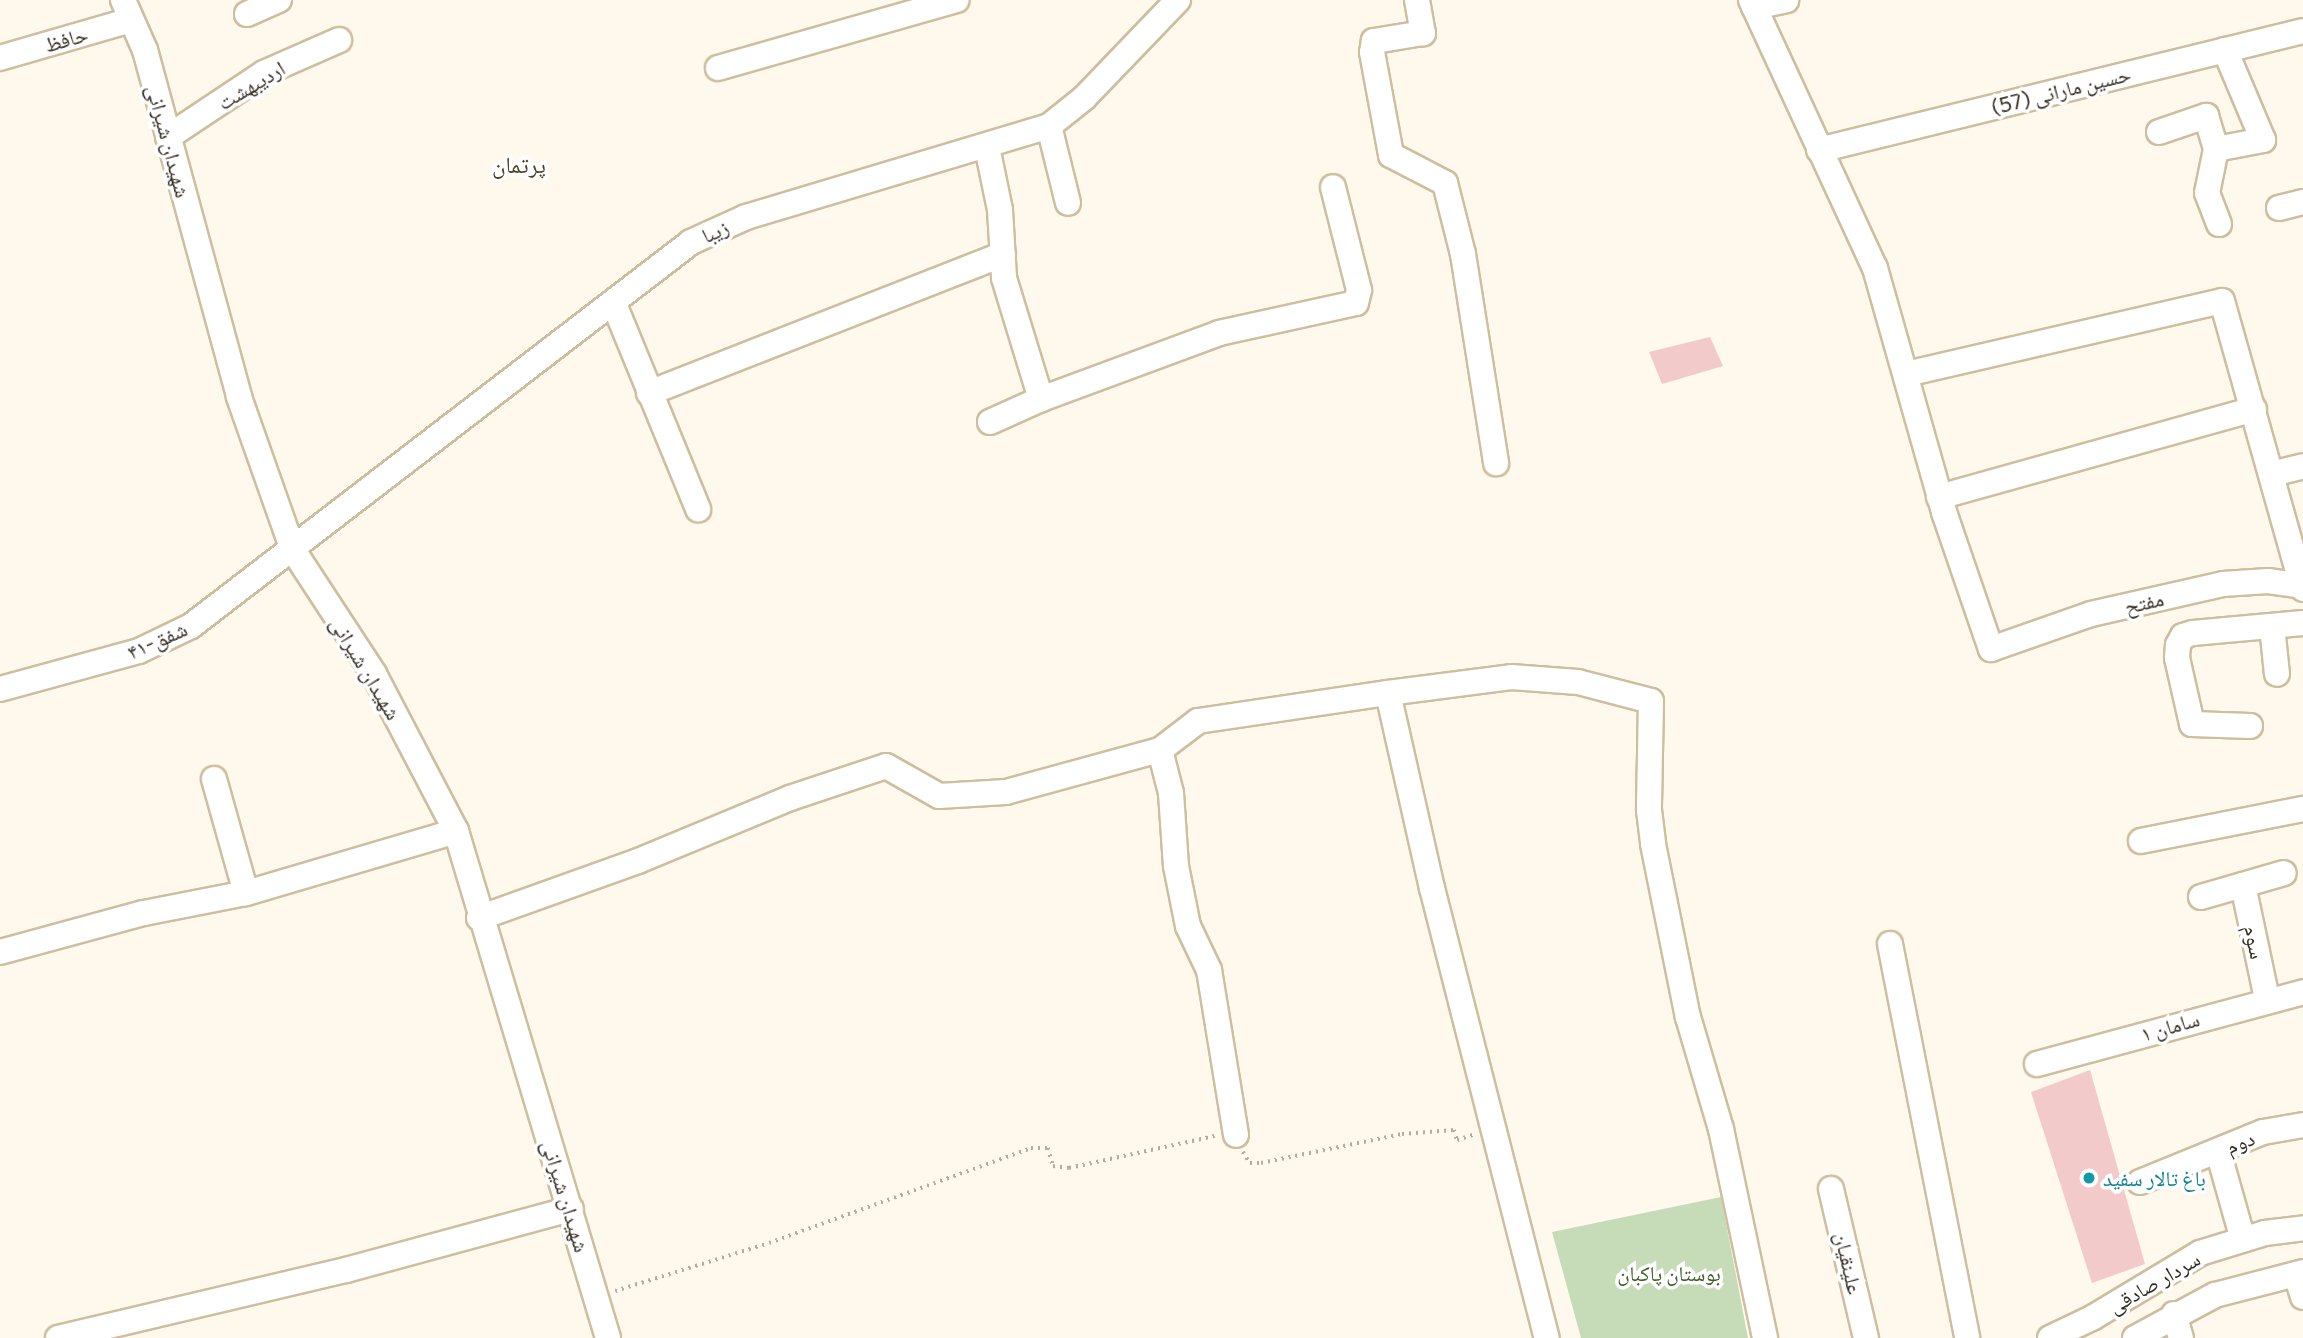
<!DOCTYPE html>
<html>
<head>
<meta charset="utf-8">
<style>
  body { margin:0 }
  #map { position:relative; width:2303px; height:1338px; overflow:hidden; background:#fff8ec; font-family:Commissioner,"Noto Naskh Arabic",sans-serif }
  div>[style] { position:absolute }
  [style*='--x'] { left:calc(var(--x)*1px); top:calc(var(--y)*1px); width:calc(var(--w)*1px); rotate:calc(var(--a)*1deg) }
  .green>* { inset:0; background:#c6dbb8 }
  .building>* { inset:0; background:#f2cac9 }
  .path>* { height:3.5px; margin-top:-1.75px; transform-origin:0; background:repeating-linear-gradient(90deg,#b3aca0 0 2px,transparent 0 7px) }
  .roads { filter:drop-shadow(2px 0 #cebea0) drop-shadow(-2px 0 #cebea0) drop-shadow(0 2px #cebea0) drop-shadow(0 -2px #cebea0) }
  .minor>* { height:24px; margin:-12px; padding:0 12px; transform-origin:12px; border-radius:12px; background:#fff }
  .dots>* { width:19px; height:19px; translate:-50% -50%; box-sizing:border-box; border:4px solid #fff; border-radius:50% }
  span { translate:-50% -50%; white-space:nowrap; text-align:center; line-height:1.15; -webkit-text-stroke:7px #fff; paint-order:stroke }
  .street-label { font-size:21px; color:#322b20 }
  .culture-label { font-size:21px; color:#0d838f }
  .left { translate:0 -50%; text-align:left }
  .park-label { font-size:21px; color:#3e5b26 }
  .neighbourhood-label { font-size:23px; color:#4e4126 }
</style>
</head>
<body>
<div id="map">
  <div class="green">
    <i style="clip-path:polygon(1721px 1197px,1748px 1338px,1581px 1338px,1552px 1232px)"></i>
  </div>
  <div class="building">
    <i style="clip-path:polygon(1710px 337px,1723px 366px,1662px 384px,1649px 352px)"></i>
    <i style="clip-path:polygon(2090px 1070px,2145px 1264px,2092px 1283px,2031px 1092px)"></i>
  </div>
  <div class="path">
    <i style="--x:1243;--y:1152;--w:13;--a:58"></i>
    <i style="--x:1250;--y:1163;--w:11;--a:0"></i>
    <i style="--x:1261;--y:1163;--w:144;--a:-11.6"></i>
    <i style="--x:1402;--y:1134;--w:52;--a:-4.4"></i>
    <i style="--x:1454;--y:1130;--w:10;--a:73"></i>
    <i style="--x:1457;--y:1140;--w:20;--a:-18"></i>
    <i style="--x:615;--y:1291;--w:161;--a:-17.3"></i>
    <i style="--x:769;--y:1243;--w:279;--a:-19.9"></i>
    <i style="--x:1031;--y:1148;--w:17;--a:0"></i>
    <i style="--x:1048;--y:1148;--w:19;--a:74"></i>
    <i style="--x:1053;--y:1166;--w:16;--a:7"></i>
    <i style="--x:1069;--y:1168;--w:149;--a:-12.4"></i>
  </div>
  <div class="roads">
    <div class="minor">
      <i style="--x:123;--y:0;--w:55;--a:66.3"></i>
      <i style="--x:145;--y:50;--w:360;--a:74.8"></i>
      <i style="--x:239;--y:397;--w:162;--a:70.6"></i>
      <i style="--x:293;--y:550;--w:148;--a:56.8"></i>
      <i style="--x:374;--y:674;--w:177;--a:62.4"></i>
      <i style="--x:456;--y:831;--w:529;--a:73.31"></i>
      <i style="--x:1417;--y:0;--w:34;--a:80"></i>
      <i style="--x:1423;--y:33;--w:50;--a:170.7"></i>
      <i style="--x:1374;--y:41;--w:11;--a:100"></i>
      <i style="--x:1372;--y:52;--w:105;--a:79.5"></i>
      <i style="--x:1391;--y:155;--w:61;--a:27.4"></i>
      <i style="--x:1445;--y:183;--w:73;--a:75.8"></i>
      <i style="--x:1463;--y:254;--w:212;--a:81"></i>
      <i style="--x:1751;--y:0;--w:295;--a:65.2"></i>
      <i style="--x:1875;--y:268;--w:254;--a:74.2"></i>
      <i style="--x:1944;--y:512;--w:145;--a:71.1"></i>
      <i style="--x:1991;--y:649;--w:106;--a:-19.3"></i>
      <i style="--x:2091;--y:614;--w:135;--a:-12.8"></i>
      <i style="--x:2223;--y:584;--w:45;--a:-3.8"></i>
      <i style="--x:2268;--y:581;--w:35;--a:8"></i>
      <i style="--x:1754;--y:7;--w:33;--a:-12"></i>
      <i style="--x:247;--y:14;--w:35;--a:-24"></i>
      <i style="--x:0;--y:58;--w:136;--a:-16.2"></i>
      <i style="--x:718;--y:68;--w:248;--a:-15.9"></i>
      <i style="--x:1049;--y:126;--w:79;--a:76.1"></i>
      <i style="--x:2159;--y:132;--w:50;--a:-18.8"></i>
      <i style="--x:2206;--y:116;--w:34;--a:73"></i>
      <i style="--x:168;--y:137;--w:115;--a:-33.7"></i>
      <i style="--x:264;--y:73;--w:82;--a:-23.7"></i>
      <i style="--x:987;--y:147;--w:64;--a:78.3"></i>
      <i style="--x:1000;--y:210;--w:68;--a:86.6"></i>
      <i style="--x:1004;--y:278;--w:127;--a:73"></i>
      <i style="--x:1041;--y:399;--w:56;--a:155.7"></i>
      <i style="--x:1819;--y:150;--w:498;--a:-13.8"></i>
      <i style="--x:2279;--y:208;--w:25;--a:-14"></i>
      <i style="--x:2219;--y:224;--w:33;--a:-111"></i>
      <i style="--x:2207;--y:193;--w:45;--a:-78.4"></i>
      <i style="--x:2216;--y:149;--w:48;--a:-10.8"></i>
      <i style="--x:2263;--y:140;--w:98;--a:-112.9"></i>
      <i style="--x:614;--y:304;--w:222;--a:67.7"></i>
      <i style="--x:1906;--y:374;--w:324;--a:-13"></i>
      <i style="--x:2222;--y:301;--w:299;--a:74.3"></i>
      <i style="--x:649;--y:393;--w:380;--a:-21.4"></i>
      <i style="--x:1041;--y:399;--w:190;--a:-20.3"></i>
      <i style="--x:1219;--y:333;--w:140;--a:-12.4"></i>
      <i style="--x:1356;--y:303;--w:13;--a:-77"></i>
      <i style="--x:1359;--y:290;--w:106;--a:-104.2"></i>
      <i style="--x:2272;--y:474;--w:32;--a:-14"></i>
      <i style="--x:1939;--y:497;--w:327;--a:-15.6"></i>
      <i style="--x:2272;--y:626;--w:48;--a:84.1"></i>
      <i style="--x:0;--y:689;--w:144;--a:-15.3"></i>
      <i style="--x:139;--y:651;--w:58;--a:-25.7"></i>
      <i style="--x:191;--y:626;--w:630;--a:-37.52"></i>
      <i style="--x:691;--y:242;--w:60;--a:-24.4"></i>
      <i style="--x:746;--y:217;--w:316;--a:-16.7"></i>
      <i style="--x:1049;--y:126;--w:45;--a:-38.7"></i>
      <i style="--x:1084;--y:98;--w:136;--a:-46.2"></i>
      <i style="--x:1388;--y:693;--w:124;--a:-7.4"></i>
      <i style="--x:1511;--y:677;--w:67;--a:4.3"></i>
      <i style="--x:1578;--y:682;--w:75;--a:14.6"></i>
      <i style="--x:1651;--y:701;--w:109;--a:91.1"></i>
      <i style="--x:1649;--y:810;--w:34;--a:83"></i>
      <i style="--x:1653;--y:844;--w:177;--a:78.6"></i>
      <i style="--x:1688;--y:1017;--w:117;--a:73.6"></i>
      <i style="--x:1721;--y:1129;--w:214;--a:78.1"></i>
      <i style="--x:2250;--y:726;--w:58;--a:-178"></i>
      <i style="--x:2192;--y:724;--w:68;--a:-102.8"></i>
      <i style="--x:2177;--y:658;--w:13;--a:-86"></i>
      <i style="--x:2178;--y:645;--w:10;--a:-61"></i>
      <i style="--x:2183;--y:636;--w:10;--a:-17"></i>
      <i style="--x:2193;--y:633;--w:110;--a:-5.2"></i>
      <i style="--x:1160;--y:750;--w:48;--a:-37.3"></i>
      <i style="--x:1198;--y:721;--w:192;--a:-8.4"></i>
      <i style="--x:1388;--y:693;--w:200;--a:77.3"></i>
      <i style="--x:1432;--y:888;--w:464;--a:75.7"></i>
      <i style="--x:214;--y:779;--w:118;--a:74.3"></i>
      <i style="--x:2141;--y:841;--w:165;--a:-11.2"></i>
      <i style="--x:2243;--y:885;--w:116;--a:78.1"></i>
      <i style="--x:2201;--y:897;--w:86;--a:-16.1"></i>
      <i style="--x:479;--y:918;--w:169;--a:-19.7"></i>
      <i style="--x:638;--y:861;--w:165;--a:-22.5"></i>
      <i style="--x:790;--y:798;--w:101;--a:-18.4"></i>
      <i style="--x:886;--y:766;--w:61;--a:29.5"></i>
      <i style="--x:939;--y:796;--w:67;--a:-3.4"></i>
      <i style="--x:1006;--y:792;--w:160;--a:-15.3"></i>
      <i style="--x:1160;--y:750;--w:44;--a:75.7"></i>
      <i style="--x:1171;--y:793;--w:73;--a:86.1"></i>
      <i style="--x:1176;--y:866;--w:61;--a:78.7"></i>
      <i style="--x:1188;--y:926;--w:49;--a:64.5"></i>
      <i style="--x:1209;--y:970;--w:167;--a:80.7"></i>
      <i style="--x:1890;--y:944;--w:401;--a:78.9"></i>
      <i style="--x:0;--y:952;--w:149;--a:-15.2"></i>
      <i style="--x:144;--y:913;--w:104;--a:-11.1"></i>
      <i style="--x:246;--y:893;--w:219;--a:-16.4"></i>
      <i style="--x:2037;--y:1064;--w:276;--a:-15.1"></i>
      <i style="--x:2218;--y:1151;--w:92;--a:74.3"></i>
      <i style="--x:2140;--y:1182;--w:133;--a:-22.1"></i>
      <i style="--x:2263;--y:1132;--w:41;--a:-9.9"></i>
      <i style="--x:1831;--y:1189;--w:153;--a:76.8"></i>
      <i style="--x:2296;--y:1274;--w:24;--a:73"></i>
      <i style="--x:2174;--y:1314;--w:25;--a:74"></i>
      <i style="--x:58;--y:1338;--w:296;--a:-13.3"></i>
      <i style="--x:346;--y:1270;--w:233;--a:-15.2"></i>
      <i style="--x:2050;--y:1338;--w:47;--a:-25.5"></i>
      <i style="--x:2092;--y:1318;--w:126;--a:-31"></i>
      <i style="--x:2200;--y:1253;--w:68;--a:-17.1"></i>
      <i style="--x:2265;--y:1233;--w:38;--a:-7"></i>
      <i style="--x:2135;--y:1338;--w:91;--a:-28.3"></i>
      <i style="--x:2215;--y:1295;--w:91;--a:-14.6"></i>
    </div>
  </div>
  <div class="dots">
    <i style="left:2089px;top:1178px;background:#0f9aa8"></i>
  </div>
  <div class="street-label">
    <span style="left:66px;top:39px;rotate:-16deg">حافظ</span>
    <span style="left:251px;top:85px;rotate:-31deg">اردیبهشت</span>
    <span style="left:2061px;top:90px;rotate:-14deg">حسین مارانی (57)</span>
    <span style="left:169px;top:141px;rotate:75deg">شهیدان شیرانی</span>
    <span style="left:715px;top:231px;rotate:-24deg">زیبا</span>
    <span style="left:2144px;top:602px;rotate:-13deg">مفتح</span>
    <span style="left:157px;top:640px;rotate:-24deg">شفق-۴۱</span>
    <span style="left:366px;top:668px;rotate:59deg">شهیدان شیرانی</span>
    <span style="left:2255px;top:942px;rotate:78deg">سوم</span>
    <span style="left:2170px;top:1026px;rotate:-16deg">سامان ۱</span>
    <span style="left:2240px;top:1142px;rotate:-22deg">دوم</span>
    <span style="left:566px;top:1196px;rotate:73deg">شهیدان شیرانی</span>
    <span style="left:1849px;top:1263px;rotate:77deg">علینقیان</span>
    <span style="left:2154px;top:1282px;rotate:-30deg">سردار صادقی</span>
  </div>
  <div class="culture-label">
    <span class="left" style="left:2103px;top:1178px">باغ تالار سفید</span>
  </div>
  <div class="park-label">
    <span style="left:1669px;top:1273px">بوستان پاکبان</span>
  </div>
  <div class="neighbourhood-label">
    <span style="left:519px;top:164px">پرتمان</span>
  </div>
</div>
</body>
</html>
